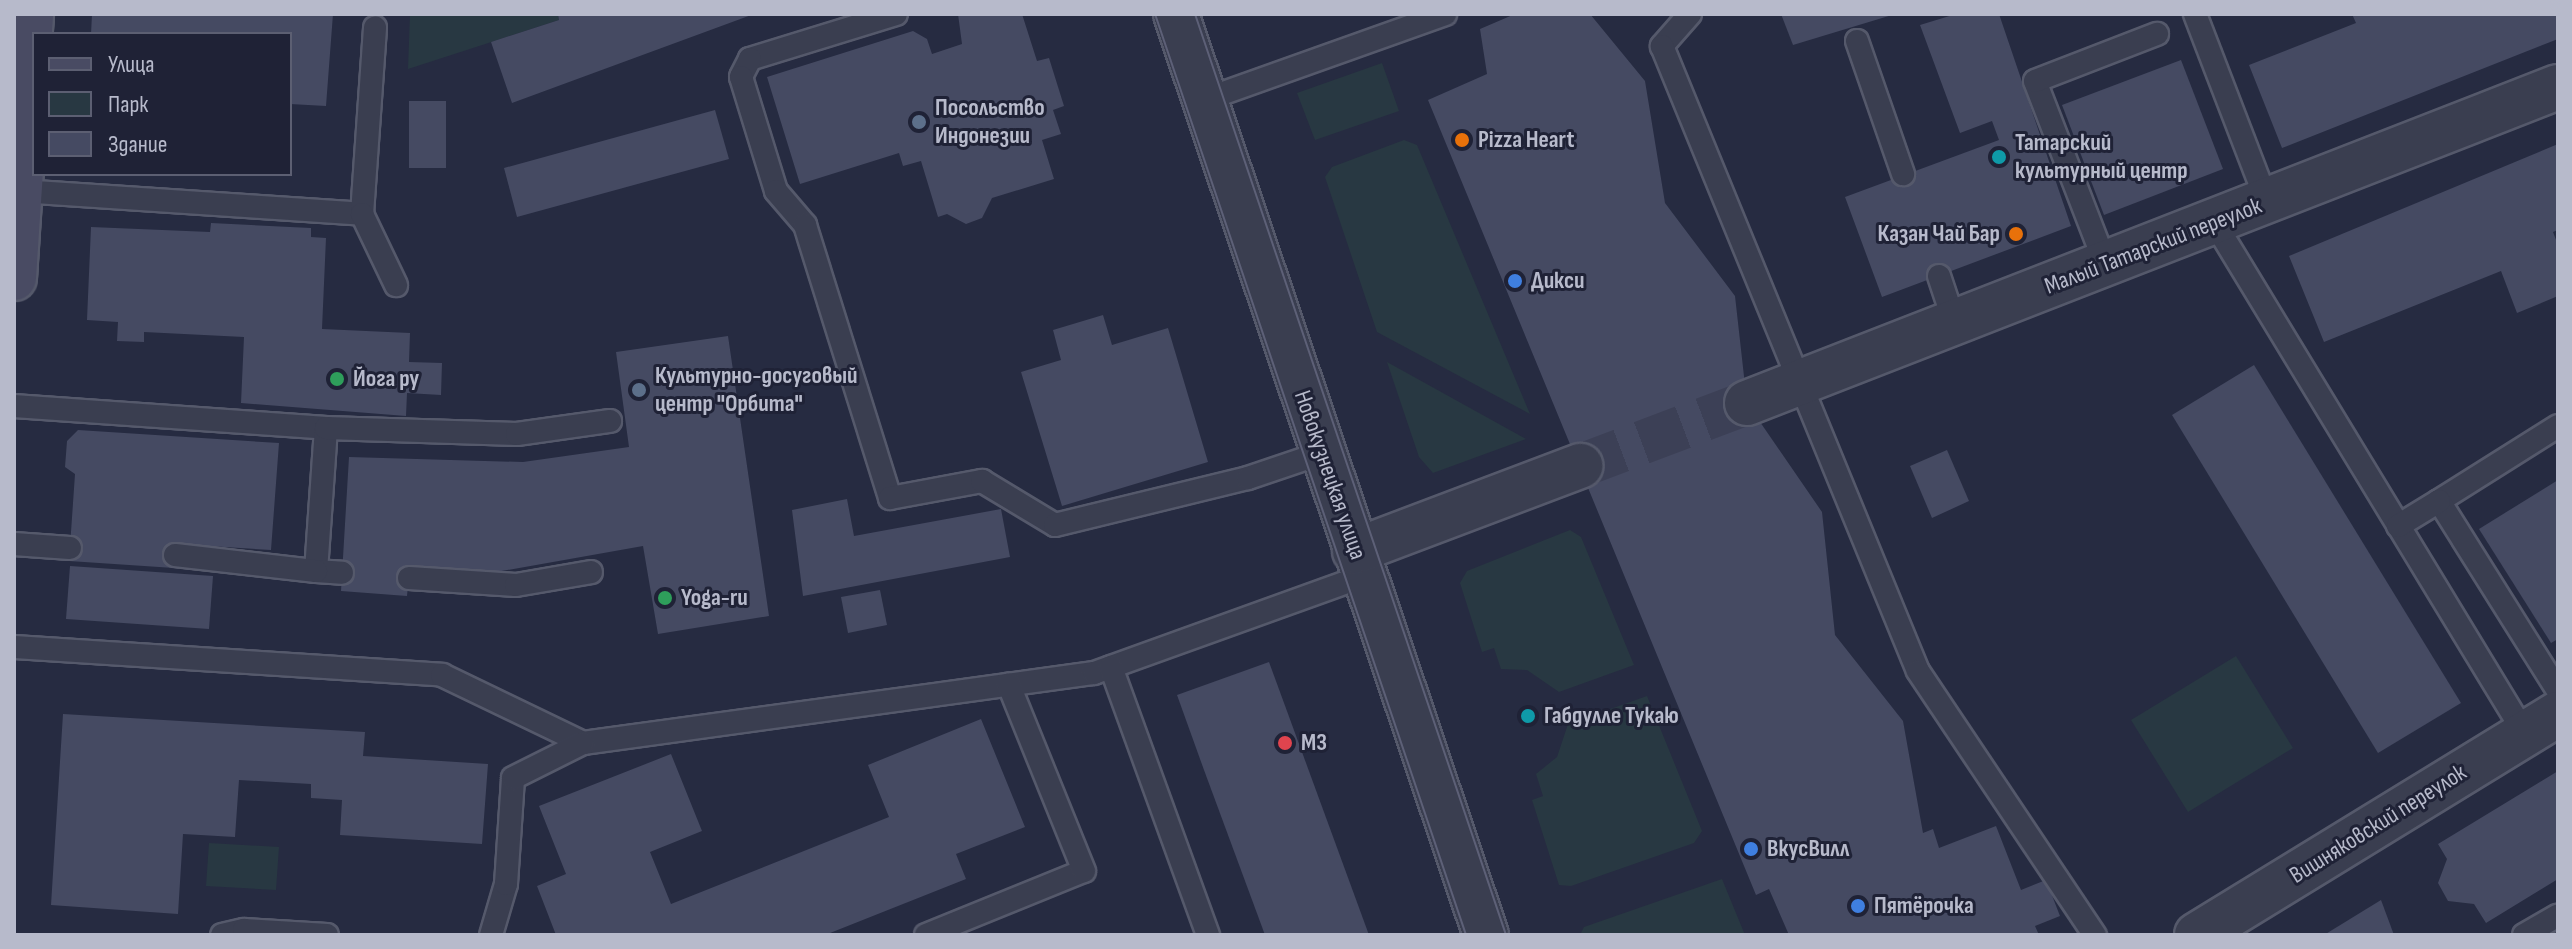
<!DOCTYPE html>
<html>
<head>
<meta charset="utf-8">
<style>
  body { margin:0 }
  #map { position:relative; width:2572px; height:949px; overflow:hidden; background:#262b41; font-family:"Sofia Sans Condensed",sans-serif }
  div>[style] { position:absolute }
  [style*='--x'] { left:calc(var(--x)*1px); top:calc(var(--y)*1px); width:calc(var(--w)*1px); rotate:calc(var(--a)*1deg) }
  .green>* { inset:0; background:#283842 }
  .building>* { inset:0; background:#454a62 }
  .street-tunnel>* { height:44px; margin-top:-22px; transform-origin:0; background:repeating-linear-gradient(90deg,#3c4056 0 44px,transparent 0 66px) }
  .roads { filter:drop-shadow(2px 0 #55596b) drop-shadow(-2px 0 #55596b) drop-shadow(0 2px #55596b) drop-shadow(0 -2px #55596b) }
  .lane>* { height:22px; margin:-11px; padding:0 11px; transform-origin:11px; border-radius:11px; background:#3a3e50 }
  .street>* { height:44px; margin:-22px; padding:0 22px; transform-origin:22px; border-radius:22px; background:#3a3e50 }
  .secondary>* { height:44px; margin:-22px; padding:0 22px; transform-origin:22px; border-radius:22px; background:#494b63 }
  .tram>* { height:2px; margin:-1px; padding:0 1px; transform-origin:1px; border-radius:1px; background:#5d6077 }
  .dots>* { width:22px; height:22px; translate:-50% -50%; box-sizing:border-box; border:4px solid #1f2236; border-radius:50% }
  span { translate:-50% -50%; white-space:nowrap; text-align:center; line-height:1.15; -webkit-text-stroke:6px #1f2236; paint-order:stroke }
  .poi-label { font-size:24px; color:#b7bacb; font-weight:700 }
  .left { translate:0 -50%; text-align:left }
  .right { translate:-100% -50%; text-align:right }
  .street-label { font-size:24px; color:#b7bacb }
  .frame { position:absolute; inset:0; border:16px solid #b7bacb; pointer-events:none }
  .legend { position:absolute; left:32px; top:32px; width:260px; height:144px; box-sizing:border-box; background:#1f2236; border:2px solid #5c5f72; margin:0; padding:10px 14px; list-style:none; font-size:24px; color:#b7bacb }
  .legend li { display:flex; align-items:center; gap:16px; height:40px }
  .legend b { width:40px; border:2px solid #5c5f72 }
</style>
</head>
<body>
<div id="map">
  <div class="green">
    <i style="clip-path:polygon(410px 14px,558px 14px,559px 20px,408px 69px)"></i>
    <i style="clip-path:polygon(1382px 63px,1399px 111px,1315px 140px,1297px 93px)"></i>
    <i style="clip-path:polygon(1404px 140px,1417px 145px,1530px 414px,1377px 332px,1325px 177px,1332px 167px)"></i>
    <i style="clip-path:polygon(1387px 362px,1526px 439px,1433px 473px,1419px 457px)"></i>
    <i style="clip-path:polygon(1570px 530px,1581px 537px,1634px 665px,1559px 692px,1527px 670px,1501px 669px,1494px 648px,1482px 652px,1460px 583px,1467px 571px)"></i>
    <i style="clip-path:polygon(2236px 656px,2293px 748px,2188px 812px,2131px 720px)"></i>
    <i style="clip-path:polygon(1647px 696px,1702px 831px,1694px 843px,1571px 886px,1559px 885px,1532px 800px,1543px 796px,1536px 774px,1557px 757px,1568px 724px)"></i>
    <i style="clip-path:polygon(209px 843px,279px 847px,276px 890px,206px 886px)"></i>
    <i style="clip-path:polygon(1722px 879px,1745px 935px,1580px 935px,1584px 927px)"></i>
  </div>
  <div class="building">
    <i style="clip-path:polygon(92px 14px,333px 14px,326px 106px,290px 104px,290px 34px,91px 34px)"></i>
    <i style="clip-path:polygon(558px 14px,754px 14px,512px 103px,491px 42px,559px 20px)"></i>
    <i style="clip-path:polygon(958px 14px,1022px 14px,1037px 61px,1049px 58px,1064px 106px,1053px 110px,1061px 134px,1042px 140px,1054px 179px,992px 198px,982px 218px,966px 224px,947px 214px,938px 217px,921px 161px,903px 166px,899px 153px,800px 184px,767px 77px,913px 31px,927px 39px,932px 54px,962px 44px)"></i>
    <i style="clip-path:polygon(1515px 14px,1590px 14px,1645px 81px,1665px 203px,1735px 296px,1747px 403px,1822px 512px,1835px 635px,1903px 721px,1923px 833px,1933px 829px,1939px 848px,1996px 826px,2021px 890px,2046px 880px,2060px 916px,2035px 926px,2039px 935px,1789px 935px,1769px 889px,1756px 895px,1428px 100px,1487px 74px,1480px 29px)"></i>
    <i style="clip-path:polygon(1781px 14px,1892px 14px,1892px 15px,1793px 45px)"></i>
    <i style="clip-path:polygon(1956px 14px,1999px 14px,2071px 226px,1882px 297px,1845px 197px,1999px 140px,1992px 121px,1960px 133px,1920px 25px)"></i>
    <i style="clip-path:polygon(2352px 14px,2558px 14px,2558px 39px,2282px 148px,2249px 65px,2356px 23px)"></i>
    <i style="clip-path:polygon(2181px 60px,2223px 169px,2104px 215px,2062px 105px)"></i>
    <i style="clip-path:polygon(409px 101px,446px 101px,446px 168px,409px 168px)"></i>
    <i style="clip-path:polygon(715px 110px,729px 159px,517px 217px,504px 168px)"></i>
    <i style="clip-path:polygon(2558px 144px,2558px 230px,2553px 232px,2558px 245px,2558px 296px,2517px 313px,2501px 271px,2324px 342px,2289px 256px)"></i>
    <i style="clip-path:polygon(211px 223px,311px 228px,311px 237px,326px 238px,322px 329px,410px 333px,409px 362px,442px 363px,441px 395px,407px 393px,406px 416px,241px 403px,244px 337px,144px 332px,144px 342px,117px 341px,118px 322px,87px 320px,91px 227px,210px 232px)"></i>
    <i style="clip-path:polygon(1103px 315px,1112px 345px,1168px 328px,1208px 462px,1062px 506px,1021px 372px,1061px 360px,1053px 330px)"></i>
    <i style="clip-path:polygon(728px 336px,769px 616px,658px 634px,643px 546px,496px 572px,410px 565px,407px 596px,341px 591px,349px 457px,523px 462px,629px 447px,616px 352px)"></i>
    <i style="clip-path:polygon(2254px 365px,2461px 703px,2378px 753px,2172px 415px)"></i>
    <i style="clip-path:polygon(78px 430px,279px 443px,271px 550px,176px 544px,174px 568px,69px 561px,75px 474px,65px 467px,67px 441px)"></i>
    <i style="clip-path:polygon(1947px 450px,1969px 501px,1932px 518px,1910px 466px)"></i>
    <i style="clip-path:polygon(2558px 480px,2558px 639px,2551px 643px,2479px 529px)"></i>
    <i style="clip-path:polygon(847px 499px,854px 536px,1001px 509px,1010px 557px,803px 596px,792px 510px)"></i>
    <i style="clip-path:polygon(70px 566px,213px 576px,209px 629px,66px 619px)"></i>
    <i style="clip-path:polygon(880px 590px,887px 625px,848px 633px,841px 597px)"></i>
    <i style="clip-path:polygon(1269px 662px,1369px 935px,1265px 935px,1204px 770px,1177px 695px)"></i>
    <i style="clip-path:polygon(63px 714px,365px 732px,363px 756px,488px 764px,482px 844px,340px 835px,342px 800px,311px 798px,311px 784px,239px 780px,235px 837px,183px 834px,178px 914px,51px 905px)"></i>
    <i style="clip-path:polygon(981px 719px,1025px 827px,956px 854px,966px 879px,825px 935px,556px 935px,537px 886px,566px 874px,539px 806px,671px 754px,702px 831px,650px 852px,671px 904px,889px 817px,868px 765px)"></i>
    <i style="clip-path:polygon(2558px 771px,2558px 879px,2486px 923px,2474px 904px,2448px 901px,2438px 883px,2447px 859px,2438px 844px)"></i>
    <i style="clip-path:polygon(2381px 900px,2394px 935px,2324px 935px)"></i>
  </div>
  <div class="street-tunnel">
    <i style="--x:1580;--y:466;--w:178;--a:-20.7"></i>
  </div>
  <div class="roads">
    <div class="lane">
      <i style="--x:896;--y:14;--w:153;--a:162.9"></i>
      <i style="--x:750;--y:59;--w:20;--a:117"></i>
      <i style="--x:741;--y:77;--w:119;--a:72.9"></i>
      <i style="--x:776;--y:191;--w:45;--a:49.5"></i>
      <i style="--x:805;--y:225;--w:286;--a:72.7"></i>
      <i style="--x:890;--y:498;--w:94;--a:-10.5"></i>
      <i style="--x:982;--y:481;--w:85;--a:31.1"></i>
      <i style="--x:1055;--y:525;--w:199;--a:-13.7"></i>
      <i style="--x:1248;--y:478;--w:78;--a:-18.7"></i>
      <i style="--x:1690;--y:14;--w:43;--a:131.2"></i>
      <i style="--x:1662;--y:46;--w:675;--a:67.73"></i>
      <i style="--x:1918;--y:671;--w:318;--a:56.2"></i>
      <i style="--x:2195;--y:14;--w:201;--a:69"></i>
      <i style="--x:1857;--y:41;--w:141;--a:70.9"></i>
      <i style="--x:1204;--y:100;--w:256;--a:-19.6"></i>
      <i style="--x:20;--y:191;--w:343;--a:3.8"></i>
      <i style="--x:362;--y:214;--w:187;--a:-86"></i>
      <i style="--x:362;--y:214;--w:79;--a:64.4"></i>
      <i style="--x:2214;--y:222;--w:599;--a:58.72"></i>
      <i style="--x:2106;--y:265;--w:197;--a:-111.1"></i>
      <i style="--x:2035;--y:81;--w:131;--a:-21.1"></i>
      <i style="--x:1939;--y:276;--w:51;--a:71.6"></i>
      <i style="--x:14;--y:406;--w:313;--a:4"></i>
      <i style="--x:326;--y:428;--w:143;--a:94"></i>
      <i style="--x:316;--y:571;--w:26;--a:4"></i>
      <i style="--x:2558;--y:426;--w:141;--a:147.8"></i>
      <i style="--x:2439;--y:501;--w:224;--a:57.9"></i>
      <i style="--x:326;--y:428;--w:191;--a:1.8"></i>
      <i style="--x:517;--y:434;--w:94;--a:-8"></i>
      <i style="--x:2398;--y:526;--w:48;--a:-31.4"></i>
      <i style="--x:14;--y:544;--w:56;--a:4.1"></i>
      <i style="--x:175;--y:555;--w:142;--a:6.5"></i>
      <i style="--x:409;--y:578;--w:107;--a:3.7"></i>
      <i style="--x:516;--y:585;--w:76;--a:-9.8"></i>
      <i style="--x:14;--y:647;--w:429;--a:3.7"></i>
      <i style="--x:442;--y:675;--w:157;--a:25.7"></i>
      <i style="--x:583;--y:743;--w:516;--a:-7.8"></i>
      <i style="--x:1094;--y:673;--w:287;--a:-19.8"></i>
      <i style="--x:1111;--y:667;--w:285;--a:70.1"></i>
      <i style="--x:222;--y:935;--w:23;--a:-13"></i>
      <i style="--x:244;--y:930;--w:83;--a:3.4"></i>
      <i style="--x:491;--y:935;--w:53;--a:-73.6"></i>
      <i style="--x:506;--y:884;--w:106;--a:-86.2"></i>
      <i style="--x:513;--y:778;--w:78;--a:-26.6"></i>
      <i style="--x:926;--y:935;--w:170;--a:-22.1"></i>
      <i style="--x:1084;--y:871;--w:201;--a:-112"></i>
      <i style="--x:2524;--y:935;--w:39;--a:-30"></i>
    </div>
    <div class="street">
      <i style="--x:1176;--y:14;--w:972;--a:71.4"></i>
      <i style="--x:1747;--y:403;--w:870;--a:-21.29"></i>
      <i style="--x:1355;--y:551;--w:241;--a:-20.7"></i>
      <i style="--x:2197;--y:935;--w:423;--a:-31.5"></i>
    </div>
    <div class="secondary">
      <i style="--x:14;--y:278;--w:265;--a:-86.3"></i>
    </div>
  </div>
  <div class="tram">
    <i style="--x:1155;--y:14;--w:972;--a:71.34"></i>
    <i style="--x:1195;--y:14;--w:972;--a:71.34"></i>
  </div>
  <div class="dots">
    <i style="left:919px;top:122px;background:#5c6f8a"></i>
    <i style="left:1462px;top:140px;background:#e8710a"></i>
    <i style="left:1999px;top:157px;background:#0f9aa8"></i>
    <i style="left:2016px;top:234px;background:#e8710a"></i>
    <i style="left:1515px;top:281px;background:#3f7fe0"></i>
    <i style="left:337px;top:379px;background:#2e9e5b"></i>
    <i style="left:639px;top:390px;background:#5c6f8a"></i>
    <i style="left:665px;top:598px;background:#2e9e5b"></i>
    <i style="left:1528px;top:716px;background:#0f9aa8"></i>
    <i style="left:1285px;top:743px;background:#e0444e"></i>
    <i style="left:1751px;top:849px;background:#3f7fe0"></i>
    <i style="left:1858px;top:906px;background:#3f7fe0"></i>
  </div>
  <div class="poi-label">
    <span class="left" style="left:935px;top:122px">Посольство<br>Индонезии</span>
    <span class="left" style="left:1478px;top:140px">Pizza Heart</span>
    <span class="left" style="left:2015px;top:157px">Татарский<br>культурный центр</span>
    <span class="right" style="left:2000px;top:234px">Казан Чай Бар</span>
    <span class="left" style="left:1531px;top:281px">Дикси</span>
    <span class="left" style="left:655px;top:390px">Культурно-досуговый<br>центр "Орбита"</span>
    <span class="left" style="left:353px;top:379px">Йога ру</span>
    <span class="left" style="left:681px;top:598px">Yoga-ru</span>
    <span class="left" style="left:1544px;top:716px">Габдулле Тукаю</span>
    <span class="left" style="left:1301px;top:743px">М3</span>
    <span class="left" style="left:1767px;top:849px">ВкусВилл</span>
    <span class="left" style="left:1874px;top:906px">Пятёрочка</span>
  </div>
  <div class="street-label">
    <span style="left:2153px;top:246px;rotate:-21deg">Малый Татарский переулок</span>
    <span style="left:1330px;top:475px;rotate:71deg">Новокузнецкая улица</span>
    <span style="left:2378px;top:824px;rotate:-32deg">Вишняковский переулок</span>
  </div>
  <div class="frame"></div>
  <ul class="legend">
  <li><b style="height:10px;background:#494b63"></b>Улица</li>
  <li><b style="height:22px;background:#283842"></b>Парк</li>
  <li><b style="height:22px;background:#454a62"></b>Здание</li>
  </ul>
</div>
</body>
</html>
